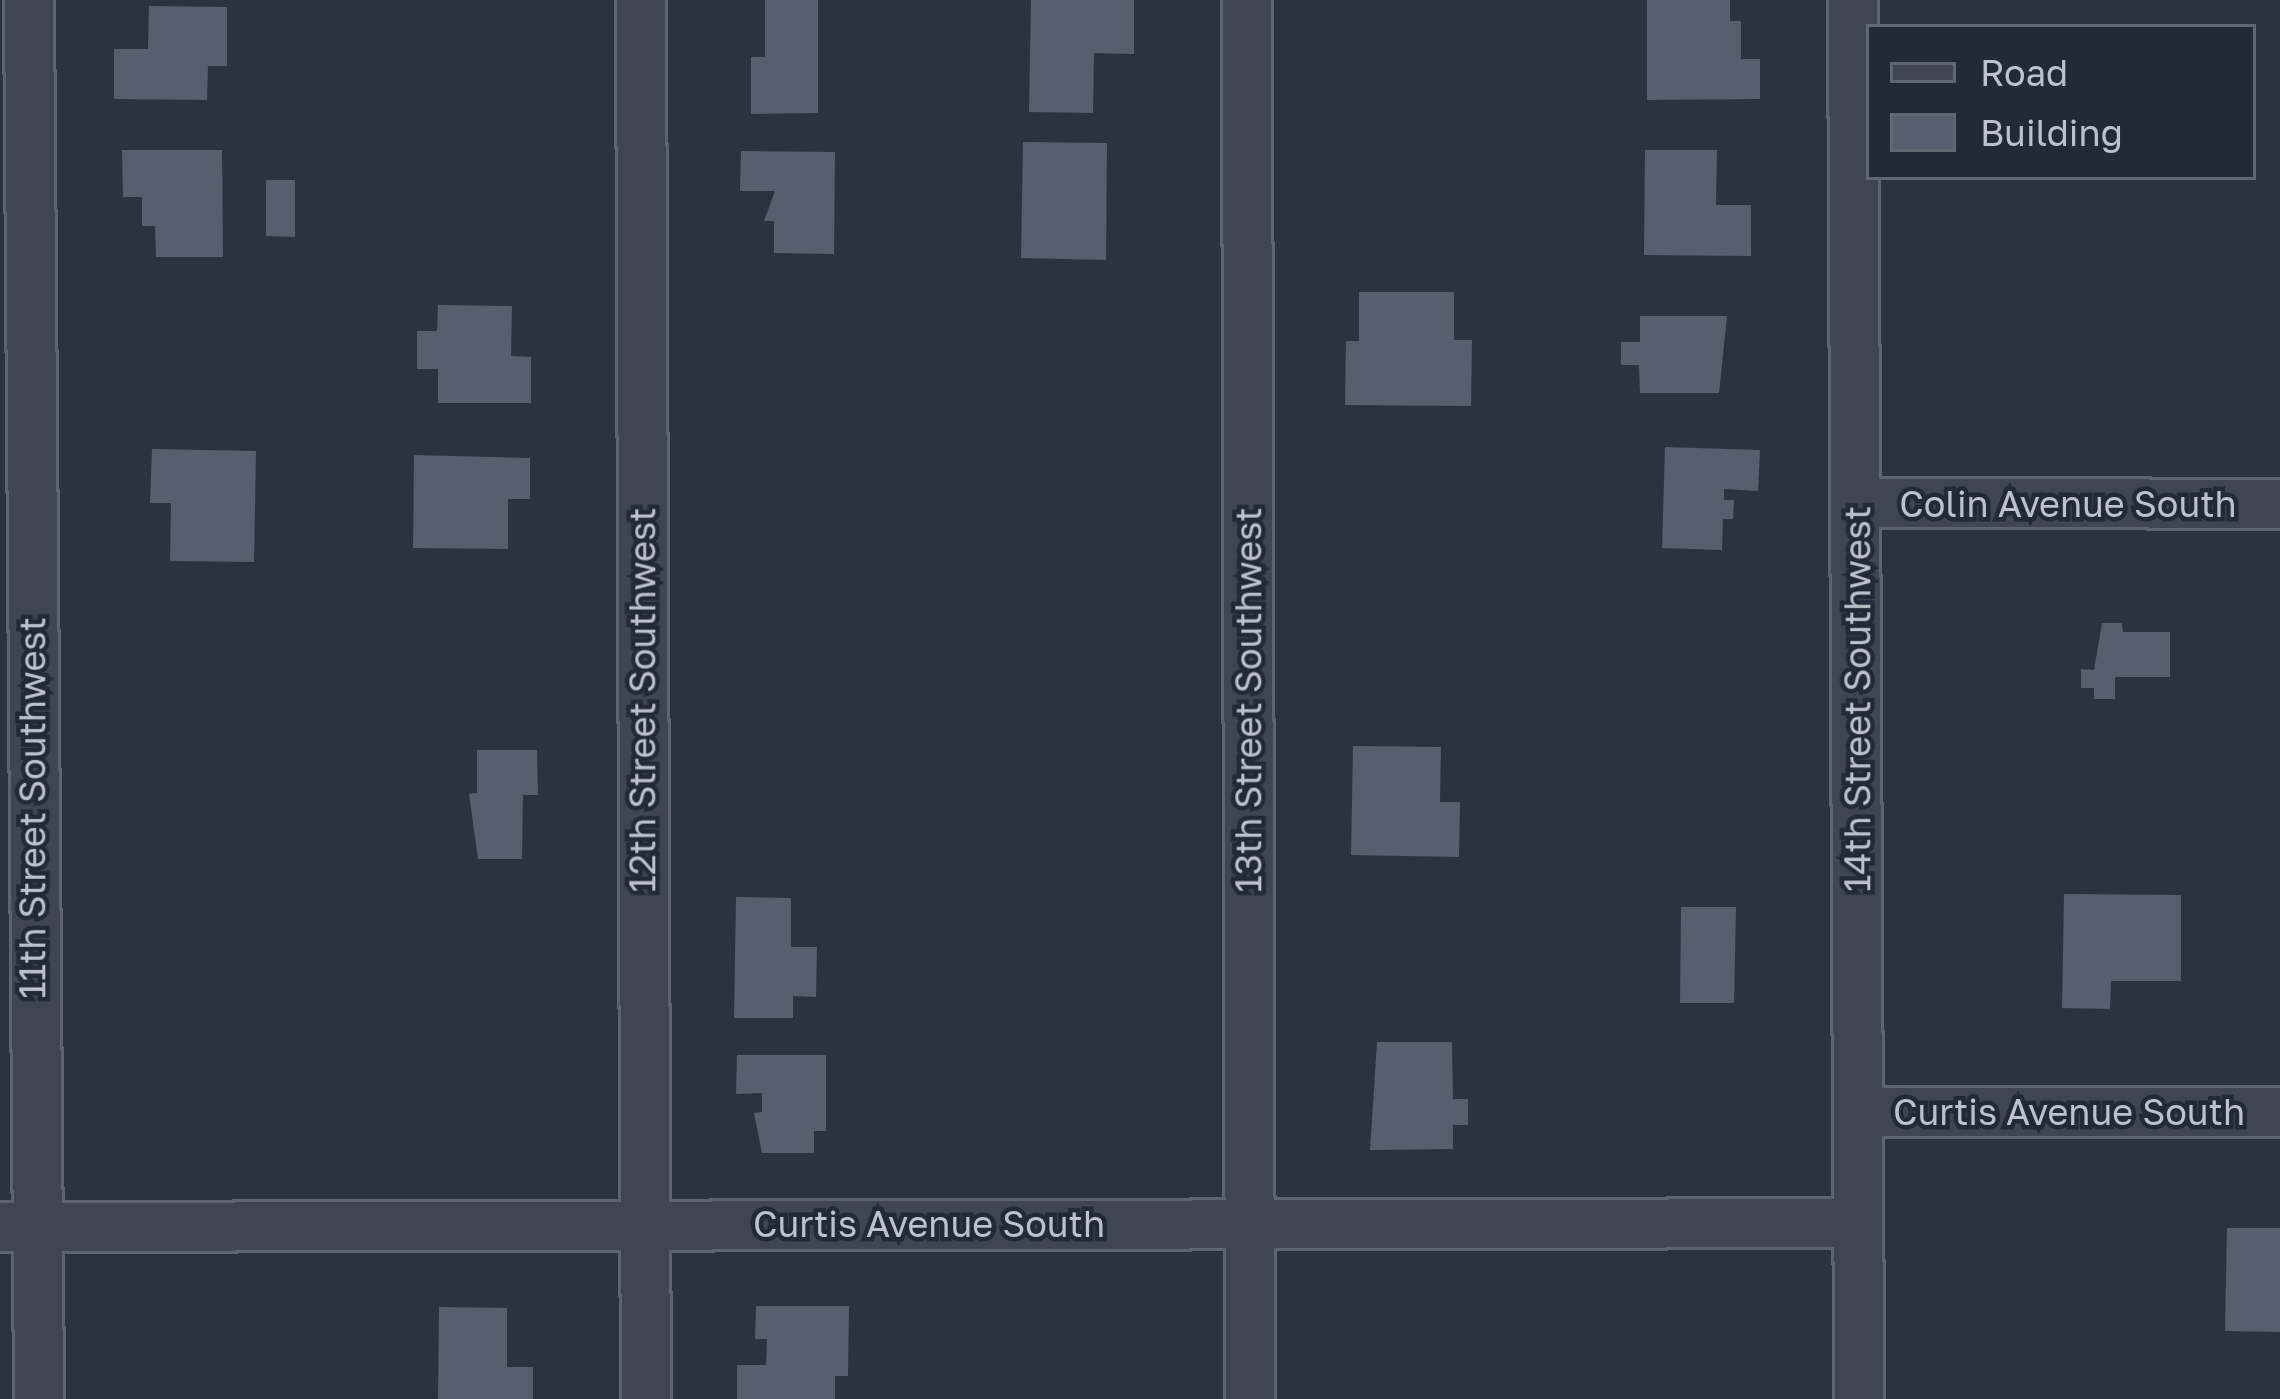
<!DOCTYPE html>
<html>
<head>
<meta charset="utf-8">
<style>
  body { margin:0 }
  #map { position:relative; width:2280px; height:1399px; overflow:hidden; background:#2b3341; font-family:"Golos Text",sans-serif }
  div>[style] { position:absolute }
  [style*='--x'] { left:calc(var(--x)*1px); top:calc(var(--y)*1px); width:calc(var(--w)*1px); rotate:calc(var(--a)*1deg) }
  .building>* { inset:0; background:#575f6e }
  .roads { filter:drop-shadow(3px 0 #5d636f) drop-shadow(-3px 0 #5d636f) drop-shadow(0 3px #5d636f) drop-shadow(0 -3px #5d636f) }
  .street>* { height:48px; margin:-24px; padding:0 24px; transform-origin:24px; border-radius:24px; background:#3f4551 }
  span { translate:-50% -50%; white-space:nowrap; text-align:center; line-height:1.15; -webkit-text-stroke:9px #232a37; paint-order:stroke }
  .street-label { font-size:36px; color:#bcc1cb }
  .legend { position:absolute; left:1866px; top:24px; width:390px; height:156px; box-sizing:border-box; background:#232a37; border:3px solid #606672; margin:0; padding:15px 21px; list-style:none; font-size:36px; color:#bcc1cb }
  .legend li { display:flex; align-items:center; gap:24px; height:60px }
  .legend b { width:60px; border:3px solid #606672 }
</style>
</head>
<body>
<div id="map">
  <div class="building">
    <i style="clip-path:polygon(765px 0,818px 0,818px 113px,751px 114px,751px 57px,765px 57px)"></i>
    <i style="clip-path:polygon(1031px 0,1134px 0,1134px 54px,1094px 53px,1093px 113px,1029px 112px)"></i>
    <i style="clip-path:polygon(1647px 0,1730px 0,1730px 21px,1741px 21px,1741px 59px,1760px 59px,1760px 99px,1647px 100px)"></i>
    <i style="clip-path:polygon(149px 6px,227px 7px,227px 66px,208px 66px,207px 100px,114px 99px,114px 49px,148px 49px)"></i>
    <i style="clip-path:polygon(1023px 142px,1107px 143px,1106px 260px,1021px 258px)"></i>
    <i style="clip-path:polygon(122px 150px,222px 150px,223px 257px,156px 257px,155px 226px,142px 226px,142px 197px,123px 197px)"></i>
    <i style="clip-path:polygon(1645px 150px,1717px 150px,1716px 205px,1751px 205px,1751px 256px,1644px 255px)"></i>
    <i style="clip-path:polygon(741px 151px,835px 152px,834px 254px,774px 253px,774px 221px,764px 221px,775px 191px,740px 191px)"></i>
    <i style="clip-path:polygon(266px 180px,295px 180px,295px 237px,266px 236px)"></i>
    <i style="clip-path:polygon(1359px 292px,1454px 292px,1454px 340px,1472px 340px,1471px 406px,1345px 405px,1346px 341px,1359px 341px)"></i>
    <i style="clip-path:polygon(438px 305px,512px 306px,511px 356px,531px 357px,531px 403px,438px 403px,438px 369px,417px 369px,417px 331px,437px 331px)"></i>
    <i style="clip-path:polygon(1640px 316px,1727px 316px,1719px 393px,1640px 393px,1639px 365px,1621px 365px,1621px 342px,1640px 342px)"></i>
    <i style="clip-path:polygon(1665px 447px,1760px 450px,1758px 491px,1724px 489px,1724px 500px,1734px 500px,1733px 519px,1723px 519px,1722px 550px,1662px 548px)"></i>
    <i style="clip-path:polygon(152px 449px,256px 451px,254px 562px,170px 561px,171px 503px,150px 503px)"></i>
    <i style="clip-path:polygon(414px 455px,530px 458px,530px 499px,508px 499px,508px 549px,413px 548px)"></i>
    <i style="clip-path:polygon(2102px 623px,2122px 623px,2123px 632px,2170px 632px,2170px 677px,2115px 677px,2115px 699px,2094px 699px,2094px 688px,2081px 688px,2081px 669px,2094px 670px)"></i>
    <i style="clip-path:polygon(1353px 746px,1441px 747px,1440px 802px,1460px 802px,1459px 857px,1351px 855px)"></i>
    <i style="clip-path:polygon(477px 750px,537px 750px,538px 795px,523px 795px,522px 859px,478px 859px,469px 794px,477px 793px)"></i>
    <i style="clip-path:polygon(2064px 894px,2181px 895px,2181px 981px,2111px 981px,2110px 1009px,2062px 1008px)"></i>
    <i style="clip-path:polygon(736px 897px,791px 898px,791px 947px,817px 947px,816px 997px,793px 996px,793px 1018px,734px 1018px)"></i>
    <i style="clip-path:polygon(1681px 907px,1736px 907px,1734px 1003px,1680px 1003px)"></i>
    <i style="clip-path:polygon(1377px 1042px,1452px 1042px,1453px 1099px,1468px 1099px,1468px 1125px,1453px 1125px,1453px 1149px,1370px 1150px)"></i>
    <i style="clip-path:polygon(737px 1055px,826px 1055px,826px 1131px,814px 1131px,814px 1153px,762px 1153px,754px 1113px,762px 1112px,762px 1093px,736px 1094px)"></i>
    <i style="clip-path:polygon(2227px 1228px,2280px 1228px,2280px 1332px,2225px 1331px)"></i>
    <i style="clip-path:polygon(756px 1306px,849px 1306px,848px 1376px,835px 1376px,835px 1399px,737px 1399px,737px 1365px,766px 1365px,767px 1339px,755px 1339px)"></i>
    <i style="clip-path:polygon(439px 1307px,507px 1308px,507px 1367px,533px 1367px,533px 1399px,438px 1399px)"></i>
  </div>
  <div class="roads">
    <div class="street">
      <i style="--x:29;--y:0;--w:1399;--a:89.59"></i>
      <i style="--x:641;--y:0;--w:1399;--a:89.8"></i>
      <i style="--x:1247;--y:0;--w:1399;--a:89.88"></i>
      <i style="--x:1853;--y:0;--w:1399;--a:89.75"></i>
      <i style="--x:1856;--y:503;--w:424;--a:0.1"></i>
      <i style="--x:1858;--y:1112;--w:422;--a:0"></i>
      <i style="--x:0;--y:1227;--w:1858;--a:-0.12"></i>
    </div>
  </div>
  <div class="street-label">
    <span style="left:2068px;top:504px">Colin Avenue South</span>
    <span style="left:1857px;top:699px;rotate:-90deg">14th Street Southwest</span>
    <span style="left:642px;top:700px;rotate:-90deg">12th Street Southwest</span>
    <span style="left:1248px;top:700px;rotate:-90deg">13th Street Southwest</span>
    <span style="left:32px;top:808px;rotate:-90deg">11th Street Southwest</span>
    <span style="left:2069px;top:1112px">Curtis Avenue South</span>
    <span style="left:929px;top:1224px">Curtis Avenue South</span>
  </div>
  <ul class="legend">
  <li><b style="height:15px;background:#3f4551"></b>Road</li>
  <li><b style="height:33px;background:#575f6e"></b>Building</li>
  </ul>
</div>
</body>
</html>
